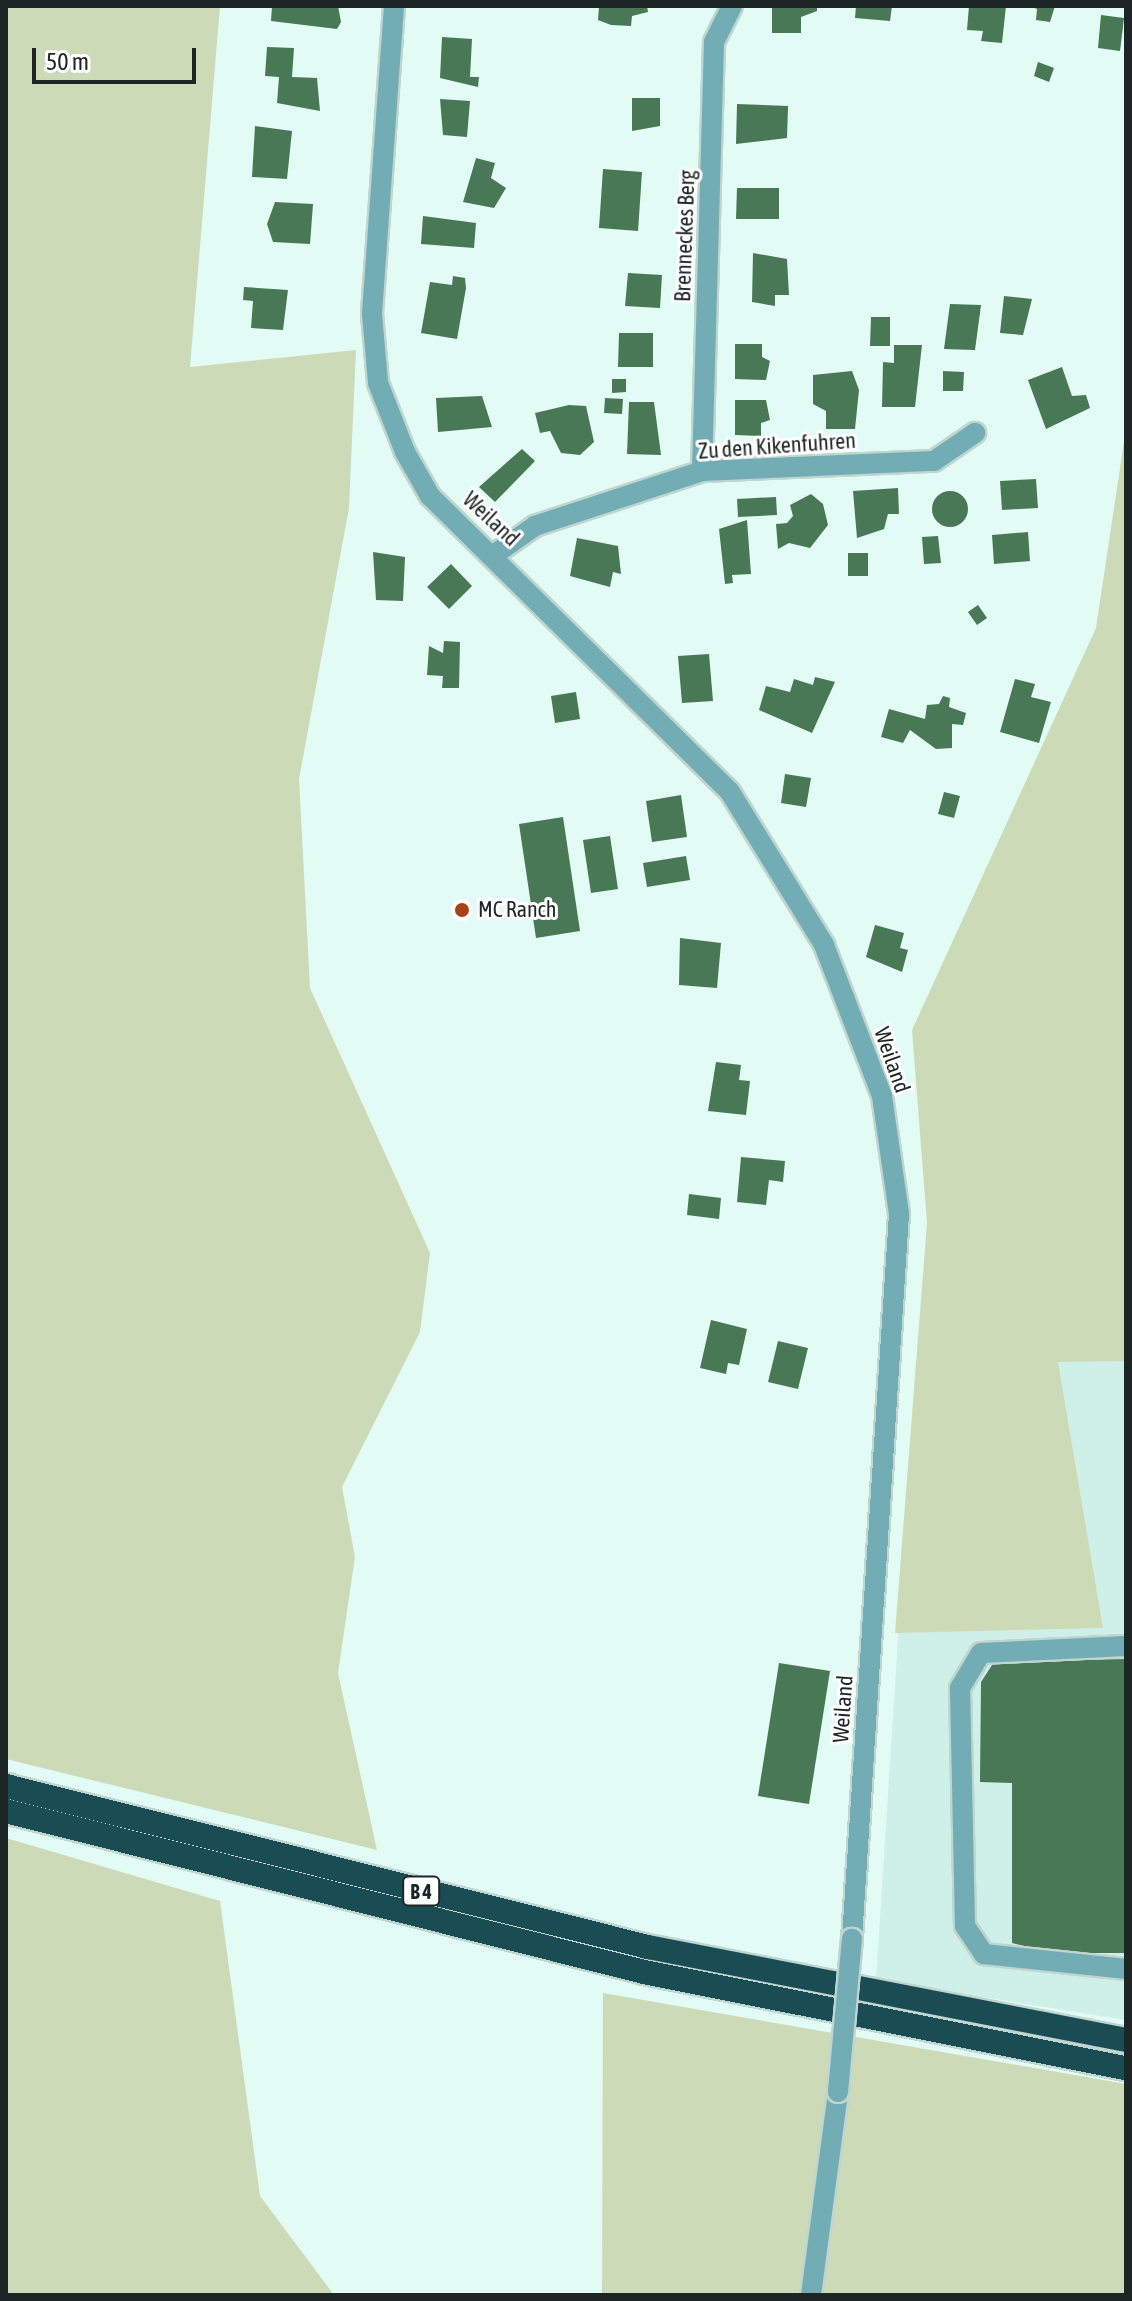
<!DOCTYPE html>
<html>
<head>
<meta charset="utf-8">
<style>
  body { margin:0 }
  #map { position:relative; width:1132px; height:2301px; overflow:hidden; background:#e2fbf5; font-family:"Asap Condensed",sans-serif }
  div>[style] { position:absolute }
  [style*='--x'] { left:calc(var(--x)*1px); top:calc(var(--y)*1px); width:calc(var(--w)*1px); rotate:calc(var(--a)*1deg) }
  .built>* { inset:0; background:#cff0e8 }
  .green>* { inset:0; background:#cddab8 }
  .building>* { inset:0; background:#487855 }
  .round { border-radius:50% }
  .roads { filter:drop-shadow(2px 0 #bfd5cf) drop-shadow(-2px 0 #bfd5cf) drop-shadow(0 2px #bfd5cf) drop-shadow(0 -2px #bfd5cf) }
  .minor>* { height:20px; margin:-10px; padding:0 10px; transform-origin:10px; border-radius:10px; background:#72acb4 }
  .highway>* { height:24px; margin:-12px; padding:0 12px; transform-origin:12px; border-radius:12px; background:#1a4d53 }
  .bridges { filter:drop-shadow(2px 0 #bfd5cf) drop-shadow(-2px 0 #bfd5cf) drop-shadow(0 2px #bfd5cf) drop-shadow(0 -2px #bfd5cf) }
  .minor-bridge>* { height:20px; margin:-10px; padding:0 10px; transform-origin:10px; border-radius:10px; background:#72acb4 }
  .dots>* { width:22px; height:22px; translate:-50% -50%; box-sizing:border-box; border:4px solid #fff; border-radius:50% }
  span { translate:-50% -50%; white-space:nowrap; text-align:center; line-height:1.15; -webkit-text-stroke:6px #fff; paint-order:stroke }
  .shield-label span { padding:2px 6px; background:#fff; border:2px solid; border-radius:6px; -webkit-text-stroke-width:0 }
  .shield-label { font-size:20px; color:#1d2624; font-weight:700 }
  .street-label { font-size:22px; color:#1d2624 }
  .poi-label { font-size:22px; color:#1d2624 }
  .left { translate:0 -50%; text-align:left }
  .frame { position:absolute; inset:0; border:8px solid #1d2624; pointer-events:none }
  .scale { position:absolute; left:32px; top:48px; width:164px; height:36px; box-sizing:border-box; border:4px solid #1d2624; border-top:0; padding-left:10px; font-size:24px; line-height:28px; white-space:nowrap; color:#1d2624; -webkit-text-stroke:6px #fff; paint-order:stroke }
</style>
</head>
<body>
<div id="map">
  <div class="built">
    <i style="clip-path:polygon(916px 1360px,1126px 1361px,1126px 2020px,876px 1980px)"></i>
  </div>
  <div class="green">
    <i style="clip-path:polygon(6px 6px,220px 6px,190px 367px,356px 350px,349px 508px,299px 779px,310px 988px,430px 1253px,420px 1332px,342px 1487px,355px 1557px,338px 1673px,377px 1850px,6px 1759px)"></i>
    <i style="clip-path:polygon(1126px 428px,1126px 1361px,1058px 1362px,1103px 1628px,895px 1633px,927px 1223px,912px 1030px,1096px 628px)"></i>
    <i style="clip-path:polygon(6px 1838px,220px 1901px,260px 2196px,334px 2295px,6px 2295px)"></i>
    <i style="clip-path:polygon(603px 1993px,1126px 2084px,1126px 2295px,602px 2295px)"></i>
  </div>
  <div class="building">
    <i style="clip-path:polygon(272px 6px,338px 6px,341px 22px,337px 29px,271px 21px)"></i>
    <i style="clip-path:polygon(599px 6px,647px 6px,648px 12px,632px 16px,631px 26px,611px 25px,598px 20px)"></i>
    <i style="clip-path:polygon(772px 6px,817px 6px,817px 11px,801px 17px,801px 33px,772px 33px)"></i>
    <i style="clip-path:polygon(856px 6px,892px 6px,890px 21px,855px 18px)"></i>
    <i style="clip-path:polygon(969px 6px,1006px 6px,1002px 43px,981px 41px,983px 31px,967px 30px)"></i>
    <i style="clip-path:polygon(1030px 6px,1055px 6px,1050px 22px,1036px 20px,1037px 9px)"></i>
    <i style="clip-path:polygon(1101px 15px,1124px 18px,1120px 51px,1098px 48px)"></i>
    <i style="clip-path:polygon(442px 37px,472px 39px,470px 77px,479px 77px,478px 87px,440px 78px)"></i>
    <i style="clip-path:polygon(267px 47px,294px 48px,292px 77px,317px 78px,320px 111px,277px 103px,279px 77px,265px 76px)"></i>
    <i style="clip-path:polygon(1038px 62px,1054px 68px,1049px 82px,1034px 76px)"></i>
    <i style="clip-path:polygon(632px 98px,660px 98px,660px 126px,632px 131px)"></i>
    <i style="clip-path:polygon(440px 99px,470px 101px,467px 137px,443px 135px)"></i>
    <i style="clip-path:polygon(737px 104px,788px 106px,787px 138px,736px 144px)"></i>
    <i style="clip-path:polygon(255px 126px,292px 131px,287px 179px,252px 177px)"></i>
    <i style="clip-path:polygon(476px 158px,495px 163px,491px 178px,506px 188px,494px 208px,463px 202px)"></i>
    <i style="clip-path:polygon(603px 169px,642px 172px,638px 231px,599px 228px)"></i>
    <i style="clip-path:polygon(737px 188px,779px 188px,779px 219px,736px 219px)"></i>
    <i style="clip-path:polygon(275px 202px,313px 204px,310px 244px,273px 242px,267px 224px)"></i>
    <i style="clip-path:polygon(423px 216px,476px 223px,474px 248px,421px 244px)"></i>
    <i style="clip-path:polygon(753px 253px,787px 259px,789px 295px,775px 295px,775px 306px,752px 302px)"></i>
    <i style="clip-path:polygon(628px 273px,662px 275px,660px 308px,625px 306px)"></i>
    <i style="clip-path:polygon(453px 276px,465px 278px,466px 288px,457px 339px,421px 333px,430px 282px,452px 285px)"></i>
    <i style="clip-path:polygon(244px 287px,288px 290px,283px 330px,251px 328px,253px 301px,243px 300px)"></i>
    <i style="clip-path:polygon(1004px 296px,1032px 299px,1023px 335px,1000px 333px)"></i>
    <i style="clip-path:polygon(950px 304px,981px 305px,975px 350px,944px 349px)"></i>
    <i style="clip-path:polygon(871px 317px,890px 317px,890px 346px,870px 346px)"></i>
    <i style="clip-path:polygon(619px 333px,653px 333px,653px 367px,618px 367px)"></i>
    <i style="clip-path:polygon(735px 344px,762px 344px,762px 357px,770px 361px,766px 380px,735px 379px)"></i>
    <i style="clip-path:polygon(894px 345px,922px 345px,915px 407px,882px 407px,883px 362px,894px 363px)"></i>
    <i style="clip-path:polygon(1062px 367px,1072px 396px,1086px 395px,1090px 408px,1046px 429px,1028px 380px)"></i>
    <i style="clip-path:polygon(852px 371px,859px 390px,855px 429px,826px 429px,826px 411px,813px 404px,813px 375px)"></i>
    <i style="clip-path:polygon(943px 371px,964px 372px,963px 391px,943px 391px)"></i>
    <i style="clip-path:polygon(612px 379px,626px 379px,626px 392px,612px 393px)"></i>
    <i style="clip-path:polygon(482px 396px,492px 427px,438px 432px,436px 398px)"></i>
    <i style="clip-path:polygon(605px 398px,623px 399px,622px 414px,604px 413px)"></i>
    <i style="clip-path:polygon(735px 400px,766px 400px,770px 420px,761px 423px,761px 436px,735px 435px)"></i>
    <i style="clip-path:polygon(629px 402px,654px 402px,661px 455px,627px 454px)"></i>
    <i style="clip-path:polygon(569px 405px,586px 406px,594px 442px,580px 455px,561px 453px,550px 431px,540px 433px,535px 413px)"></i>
    <i style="clip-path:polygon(522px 449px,535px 461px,495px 502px,479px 487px)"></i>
    <i style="clip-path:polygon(1036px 479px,1038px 508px,1002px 510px,1000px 481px)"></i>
    <i style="clip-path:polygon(898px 488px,899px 514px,888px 514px,884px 529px,857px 538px,853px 491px)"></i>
    <i class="round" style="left:932px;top:491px;width:36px;height:36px"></i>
    <i style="clip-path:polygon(811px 494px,823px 504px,828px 525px,810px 548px,789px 543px,778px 549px,776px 524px,787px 523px,793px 516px,790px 505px)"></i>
    <i style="clip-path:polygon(776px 497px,777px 515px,738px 517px,737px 499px)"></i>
    <i style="clip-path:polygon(747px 520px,751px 574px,732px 575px,733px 583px,725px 584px,719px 529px)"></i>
    <i style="clip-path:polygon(1028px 532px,1030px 561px,994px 564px,992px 535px)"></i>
    <i style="clip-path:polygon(938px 536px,941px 563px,924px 564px,922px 537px)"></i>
    <i style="clip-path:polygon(577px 538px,618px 546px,621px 574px,613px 572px,610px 587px,570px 576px)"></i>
    <i style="clip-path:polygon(373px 552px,405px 557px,403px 601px,376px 600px)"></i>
    <i style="clip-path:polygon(848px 553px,868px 553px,868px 576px,848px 576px)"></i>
    <i style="clip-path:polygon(451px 564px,472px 586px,449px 609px,427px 587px)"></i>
    <i style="clip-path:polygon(978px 605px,987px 618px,977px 625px,968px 612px)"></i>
    <i style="clip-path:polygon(444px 641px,460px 642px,459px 688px,442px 688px,443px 676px,427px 675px,429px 646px,443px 653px)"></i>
    <i style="clip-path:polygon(709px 654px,713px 701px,682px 703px,678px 656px)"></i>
    <i style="clip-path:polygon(815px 677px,835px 682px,812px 733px,759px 710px,766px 686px,790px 692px,794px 679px,813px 685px)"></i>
    <i style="clip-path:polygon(1015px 679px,1035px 684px,1031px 697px,1051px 702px,1039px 743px,1000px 732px)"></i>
    <i style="clip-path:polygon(576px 692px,580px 719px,555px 723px,551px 696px)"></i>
    <i style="clip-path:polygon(943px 696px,950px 698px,949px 707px,966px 713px,963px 725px,952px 724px,952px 748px,936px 749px,910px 730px,903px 743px,881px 737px,889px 709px,925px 719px,927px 705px,939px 704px)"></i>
    <i style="clip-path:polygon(785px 774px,811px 778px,806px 807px,781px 803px)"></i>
    <i style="clip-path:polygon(944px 792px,960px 796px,954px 818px,938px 814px)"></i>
    <i style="clip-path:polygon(681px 795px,687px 837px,652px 842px,646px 801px)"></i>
    <i style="clip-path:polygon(563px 817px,580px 931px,536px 938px,519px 824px)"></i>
    <i style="clip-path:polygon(610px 836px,618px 889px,591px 893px,583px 840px)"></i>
    <i style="clip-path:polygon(686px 856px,690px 880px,647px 887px,643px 863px)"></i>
    <i style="clip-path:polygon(875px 925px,904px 933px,900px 948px,908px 950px,902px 972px,866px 957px)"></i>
    <i style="clip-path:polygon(680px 938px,721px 943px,717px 988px,679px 985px)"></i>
    <i style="clip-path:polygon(716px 1062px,741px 1065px,739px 1080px,750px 1081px,746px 1115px,708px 1111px)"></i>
    <i style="clip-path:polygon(741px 1157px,785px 1161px,783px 1182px,769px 1180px,766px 1205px,737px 1202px)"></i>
    <i style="clip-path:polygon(689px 1194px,721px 1198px,719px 1219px,687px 1215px)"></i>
    <i style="clip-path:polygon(711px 1320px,747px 1329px,739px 1365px,728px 1363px,726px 1374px,700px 1368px)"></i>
    <i style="clip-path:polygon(778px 1341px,808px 1348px,798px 1389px,768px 1382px)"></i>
    <i style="clip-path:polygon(1126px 1659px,1126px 1953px,1053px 1953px,1012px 1943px,1012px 1783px,980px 1782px,981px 1682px,994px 1662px)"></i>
    <i style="clip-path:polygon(779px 1663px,830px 1671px,809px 1804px,758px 1796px)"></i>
  </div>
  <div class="roads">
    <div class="minor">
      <i style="--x:394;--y:6;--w:309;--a:94.1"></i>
      <i style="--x:372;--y:314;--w:69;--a:85"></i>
      <i style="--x:378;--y:383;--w:74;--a:68.6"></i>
      <i style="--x:405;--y:452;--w:51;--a:60.4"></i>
      <i style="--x:430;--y:496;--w:421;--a:44.6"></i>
      <i style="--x:730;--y:792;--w:180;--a:58.4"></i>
      <i style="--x:824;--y:945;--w:162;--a:69"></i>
      <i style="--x:882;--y:1096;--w:119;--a:81.8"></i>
      <i style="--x:899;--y:1214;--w:727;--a:93.71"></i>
      <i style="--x:702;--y:471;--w:429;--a:-88.4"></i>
      <i style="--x:714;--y:42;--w:40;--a:-63.4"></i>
      <i style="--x:495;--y:554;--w:49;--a:-35"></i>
      <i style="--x:535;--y:526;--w:176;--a:-18.2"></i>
      <i style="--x:702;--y:471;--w:232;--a:-2.5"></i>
      <i style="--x:934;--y:461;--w:50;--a:-34.3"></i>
      <i style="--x:1126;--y:1646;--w:145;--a:177.2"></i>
      <i style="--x:981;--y:1653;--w:41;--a:121"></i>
      <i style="--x:960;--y:1688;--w:238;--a:88.8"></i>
      <i style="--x:965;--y:1926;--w:34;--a:56"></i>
      <i style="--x:984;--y:1954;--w:143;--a:6"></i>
      <i style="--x:811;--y:2295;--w:205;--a:-82.4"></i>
    </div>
    <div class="highway">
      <i style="--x:6;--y:1786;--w:662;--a:14.08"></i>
      <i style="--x:648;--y:1947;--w:487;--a:11"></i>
      <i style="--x:6;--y:1811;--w:658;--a:14.16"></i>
      <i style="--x:644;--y:1972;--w:491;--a:11.3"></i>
    </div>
  </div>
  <div class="bridges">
    <div class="minor-bridge">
      <i style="--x:838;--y:2092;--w:154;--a:-84.8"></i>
    </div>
  </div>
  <div class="dots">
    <i style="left:462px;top:910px;background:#a84413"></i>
  </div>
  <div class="shield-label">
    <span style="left:421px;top:1891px">B 4</span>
  </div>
  <div class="street-label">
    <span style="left:685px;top:236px;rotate:-88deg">Brenneckes Berg</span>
    <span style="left:777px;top:446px;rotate:-4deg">Zu den Kikenfuhren</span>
    <span style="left:491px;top:519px;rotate:43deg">Weiland</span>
    <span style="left:892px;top:1060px;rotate:71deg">Weiland</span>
    <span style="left:843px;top:1709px;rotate:-86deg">Weiland</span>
  </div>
  <div class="poi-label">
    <span class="left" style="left:478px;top:910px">MC Ranch</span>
  </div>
  <div class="frame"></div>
  <div class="scale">50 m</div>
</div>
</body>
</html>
